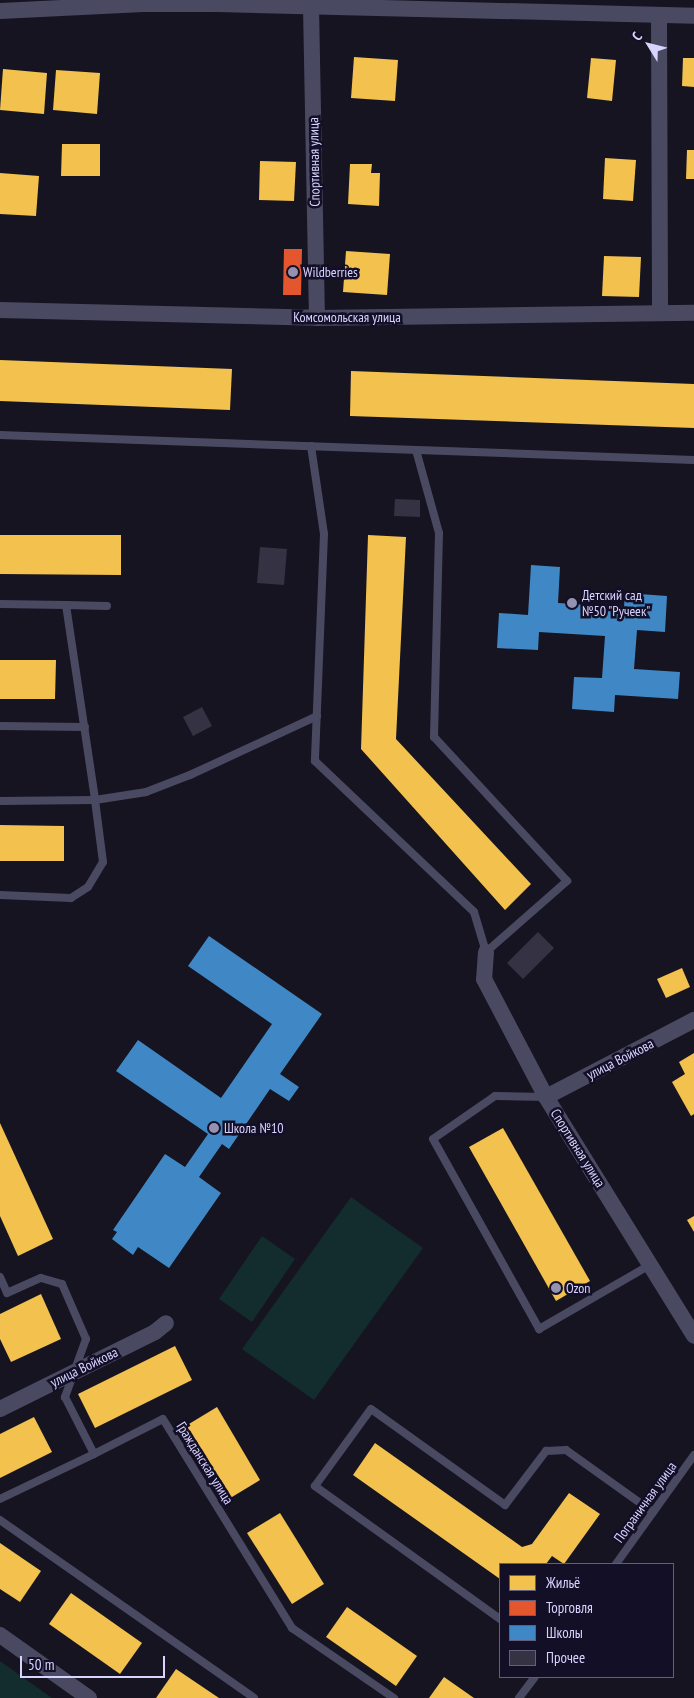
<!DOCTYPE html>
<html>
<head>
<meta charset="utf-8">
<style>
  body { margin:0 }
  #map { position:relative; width:694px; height:1698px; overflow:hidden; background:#161421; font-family:"PT Sans Narrow",sans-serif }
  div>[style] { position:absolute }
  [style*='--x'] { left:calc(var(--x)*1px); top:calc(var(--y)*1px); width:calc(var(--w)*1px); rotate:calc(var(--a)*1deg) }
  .green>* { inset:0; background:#132c2d }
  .homes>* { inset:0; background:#f2c14e }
  .shops>* { inset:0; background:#e4572e }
  .schools>* { inset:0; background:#3f88c5 }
  .building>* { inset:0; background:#343243 }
  .lane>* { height:8px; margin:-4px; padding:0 4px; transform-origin:4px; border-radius:4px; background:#4a4962 }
  .street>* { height:16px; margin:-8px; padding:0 8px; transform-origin:8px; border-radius:8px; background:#4a4962 }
  .dots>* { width:14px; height:14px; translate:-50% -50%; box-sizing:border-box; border:2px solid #130f26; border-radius:50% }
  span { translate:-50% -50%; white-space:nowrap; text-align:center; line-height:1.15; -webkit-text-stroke:5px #130f26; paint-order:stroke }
  .street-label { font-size:14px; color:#d9d4ff }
  .poi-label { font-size:14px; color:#d9d4ff }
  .left { translate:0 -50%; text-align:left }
  .legend { position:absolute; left:499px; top:1563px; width:175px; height:115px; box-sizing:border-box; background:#130f26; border:1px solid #625e7d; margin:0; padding:6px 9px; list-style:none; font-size:15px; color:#d9d4ff }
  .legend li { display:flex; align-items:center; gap:10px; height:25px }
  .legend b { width:25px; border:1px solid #625e7d }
  .north { position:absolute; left:624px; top:20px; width:50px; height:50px; -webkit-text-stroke:4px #130f26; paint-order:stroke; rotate:306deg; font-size:14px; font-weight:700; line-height:20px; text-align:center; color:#d9d4ff }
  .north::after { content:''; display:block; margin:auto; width:18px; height:22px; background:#d9d4ff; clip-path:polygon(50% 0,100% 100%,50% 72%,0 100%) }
  .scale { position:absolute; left:20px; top:1656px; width:145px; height:22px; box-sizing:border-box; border:2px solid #d9d4ff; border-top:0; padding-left:6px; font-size:15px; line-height:18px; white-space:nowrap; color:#d9d4ff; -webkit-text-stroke:4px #130f26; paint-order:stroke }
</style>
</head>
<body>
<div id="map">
  <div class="green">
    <i style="clip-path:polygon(351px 1197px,423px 1248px,314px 1400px,242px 1349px)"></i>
    <i style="clip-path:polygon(262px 1236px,295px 1259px,252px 1322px,219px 1299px)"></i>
    <i style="clip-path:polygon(0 1661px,52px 1698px,0 1698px)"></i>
  </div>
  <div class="homes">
    <i style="clip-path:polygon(354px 57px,398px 60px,395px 101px,351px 98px)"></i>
    <i style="clip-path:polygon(591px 58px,616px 60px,612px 101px,587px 98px)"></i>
    <i style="clip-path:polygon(683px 58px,694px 58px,694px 87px,682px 86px)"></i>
    <i style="clip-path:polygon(3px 69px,47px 73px,44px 114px,0 110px)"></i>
    <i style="clip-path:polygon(56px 70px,100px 73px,97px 114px,53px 110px)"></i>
    <i style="clip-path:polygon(62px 144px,100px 144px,100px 176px,61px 176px)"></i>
    <i style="clip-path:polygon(687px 150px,694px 150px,694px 179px,686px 179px)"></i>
    <i style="clip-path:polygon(605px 158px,636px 160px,633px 201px,603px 199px)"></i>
    <i style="clip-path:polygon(260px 161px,296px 162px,294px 201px,259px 200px)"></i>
    <i style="clip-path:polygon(350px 164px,372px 164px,371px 173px,380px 173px,379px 206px,348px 204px)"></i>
    <i style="clip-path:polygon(0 173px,39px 176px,36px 216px,0 214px)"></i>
    <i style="clip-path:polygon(346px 251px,390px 254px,387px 295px,343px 292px)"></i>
    <i style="clip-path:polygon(604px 256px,641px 257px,639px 297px,602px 296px)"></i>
    <i style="clip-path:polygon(0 360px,232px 369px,230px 410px,0 401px)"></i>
    <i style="clip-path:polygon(351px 371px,694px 384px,694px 428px,350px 416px)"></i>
    <i style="clip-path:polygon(0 535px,121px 535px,121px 575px,0 574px)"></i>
    <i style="clip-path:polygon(368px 535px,406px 537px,396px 739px,531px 884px,505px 910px,361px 749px)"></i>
    <i style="clip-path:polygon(0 660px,56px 660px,55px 699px,0 699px)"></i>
    <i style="clip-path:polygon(0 825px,64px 826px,64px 861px,0 861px)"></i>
    <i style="clip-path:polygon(682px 968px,690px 987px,666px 998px,657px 979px)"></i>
    <i style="clip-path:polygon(694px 1053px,694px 1114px,691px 1116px,672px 1082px,685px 1074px,679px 1062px)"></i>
    <i style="clip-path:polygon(0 1123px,53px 1239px,18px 1256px,0 1216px)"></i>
    <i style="clip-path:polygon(503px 1128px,590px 1281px,556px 1301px,469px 1147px)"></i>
    <i style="clip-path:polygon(694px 1216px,694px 1232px,687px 1220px)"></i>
    <i style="clip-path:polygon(41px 1294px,61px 1339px,11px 1362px,0 1339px,0 1314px)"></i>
    <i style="clip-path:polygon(175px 1346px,192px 1380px,95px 1428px,78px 1394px)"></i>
    <i style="clip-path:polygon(217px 1407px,260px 1480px,227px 1500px,184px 1427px)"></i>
    <i style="clip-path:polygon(34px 1417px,52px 1452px,0 1478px,0 1434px)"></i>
    <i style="clip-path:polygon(375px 1443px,522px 1547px,532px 1544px,569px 1493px,600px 1514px,564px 1564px,552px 1556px,546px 1564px,500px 1564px,500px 1579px,353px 1475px)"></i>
    <i style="clip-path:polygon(280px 1513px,324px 1584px,292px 1604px,247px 1533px)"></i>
    <i style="clip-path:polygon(0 1543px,41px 1571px,20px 1602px,0 1589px)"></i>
    <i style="clip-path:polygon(71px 1593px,142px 1643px,120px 1674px,49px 1624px)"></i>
    <i style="clip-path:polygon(347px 1607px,417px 1656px,396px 1686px,326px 1637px)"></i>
    <i style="clip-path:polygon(176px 1669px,219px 1698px,156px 1698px)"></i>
    <i style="clip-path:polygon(444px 1677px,474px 1698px,429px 1698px)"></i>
  </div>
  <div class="shops">
    <i style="clip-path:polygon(284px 249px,302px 249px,301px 295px,283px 295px)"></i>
  </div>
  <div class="schools">
    <i style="clip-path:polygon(531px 565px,560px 567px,558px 603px,624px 607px,625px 593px,667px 596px,665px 632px,637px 630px,634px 669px,680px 672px,678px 699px,615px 695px,614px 712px,572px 709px,574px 677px,602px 678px,605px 636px,539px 632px,538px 650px,497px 648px,499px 613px,528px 615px)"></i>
    <i style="clip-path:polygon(209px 936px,322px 1014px,280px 1074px,299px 1087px,289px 1101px,270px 1089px,229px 1149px,222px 1144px,199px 1177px,221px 1193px,169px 1268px,138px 1247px,133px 1255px,112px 1239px,117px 1232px,113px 1230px,165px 1154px,185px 1167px,208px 1134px,116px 1071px,138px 1040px,221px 1098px,272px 1024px,188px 966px)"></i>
  </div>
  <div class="building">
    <i style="clip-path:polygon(395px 499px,420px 500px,420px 517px,394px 516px)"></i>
    <i style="clip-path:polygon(260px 547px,287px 549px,284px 585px,257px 583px)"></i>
    <i style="clip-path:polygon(202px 707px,212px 726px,193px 736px,183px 717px)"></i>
    <i style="clip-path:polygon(538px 932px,554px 948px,523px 979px,507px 963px)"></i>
  </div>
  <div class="lane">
    <i style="--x:0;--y:435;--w:694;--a:2.06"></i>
    <i style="--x:311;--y:446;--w:89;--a:81.6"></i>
    <i style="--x:324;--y:534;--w:227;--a:92.3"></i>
    <i style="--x:315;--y:761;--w:219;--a:43.5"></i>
    <i style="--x:474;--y:912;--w:42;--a:73.3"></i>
    <i style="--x:486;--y:952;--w:108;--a:-41.2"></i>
    <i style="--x:567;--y:881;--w:196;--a:-132.7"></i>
    <i style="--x:434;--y:737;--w:204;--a:-88.6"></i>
    <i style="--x:439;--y:533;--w:86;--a:-105.5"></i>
    <i style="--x:0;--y:604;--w:66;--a:0.9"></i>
    <i style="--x:66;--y:605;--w:197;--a:81.5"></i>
    <i style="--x:95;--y:800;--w:95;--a:179.4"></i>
    <i style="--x:66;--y:605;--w:41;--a:1.4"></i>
    <i style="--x:0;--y:726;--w:85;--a:0.7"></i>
    <i style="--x:0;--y:895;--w:71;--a:2.4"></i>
    <i style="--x:71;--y:898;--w:20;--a:-33"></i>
    <i style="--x:88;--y:887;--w:29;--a:-59"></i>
    <i style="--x:103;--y:862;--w:63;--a:-97.4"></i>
    <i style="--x:95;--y:800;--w:52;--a:-8.9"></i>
    <i style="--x:146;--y:792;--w:47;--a:-21.1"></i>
    <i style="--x:190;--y:775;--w:140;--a:-24.9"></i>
    <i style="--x:546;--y:1097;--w:51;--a:-178.9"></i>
    <i style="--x:495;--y:1096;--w:75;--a:145.3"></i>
    <i style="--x:433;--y:1139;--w:218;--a:60.8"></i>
    <i style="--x:539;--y:1329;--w:128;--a:-30"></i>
    <i style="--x:0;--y:1277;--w:17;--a:66"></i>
    <i style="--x:7;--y:1293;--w:37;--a:-24"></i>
    <i style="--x:41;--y:1278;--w:22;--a:16"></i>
    <i style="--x:62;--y:1284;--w:60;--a:66.4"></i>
    <i style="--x:86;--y:1339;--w:62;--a:109.9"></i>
    <i style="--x:65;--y:1397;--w:64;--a:63"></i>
    <i style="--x:94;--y:1454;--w:77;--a:-26.9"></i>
    <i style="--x:163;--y:1419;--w:246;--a:58.3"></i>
    <i style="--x:292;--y:1628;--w:124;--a:34.5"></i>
    <i style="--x:0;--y:1499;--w:104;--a:-25.6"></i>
    <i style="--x:0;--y:1520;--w:310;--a:35"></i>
    <i style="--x:616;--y:1564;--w:134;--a:-54.4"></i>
    <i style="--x:500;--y:1619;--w:228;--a:-144.3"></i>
    <i style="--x:315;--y:1486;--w:95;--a:-54"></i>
    <i style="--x:371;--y:1409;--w:165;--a:35.6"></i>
    <i style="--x:505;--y:1505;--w:68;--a:-52.8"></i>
    <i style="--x:546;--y:1451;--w:20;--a:-3"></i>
    <i style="--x:566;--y:1450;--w:107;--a:35.5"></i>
    <i style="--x:519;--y:1698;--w:26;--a:-53"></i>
  </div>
  <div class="street">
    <i style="--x:311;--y:7;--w:311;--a:88.9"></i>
    <i style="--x:0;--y:11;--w:143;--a:-2.8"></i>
    <i style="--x:143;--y:4;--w:75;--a:0"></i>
    <i style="--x:218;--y:4;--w:476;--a:1.4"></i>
    <i style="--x:659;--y:17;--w:296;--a:89.8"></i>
    <i style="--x:0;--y:310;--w:317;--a:1.4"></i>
    <i style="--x:317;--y:318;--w:377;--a:-0.8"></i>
    <i style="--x:486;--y:952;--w:27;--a:94"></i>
    <i style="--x:484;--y:979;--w:133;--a:62.3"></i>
    <i style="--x:546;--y:1097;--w:281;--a:58.2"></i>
    <i style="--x:546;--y:1097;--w:167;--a:-27.5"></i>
    <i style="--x:0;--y:1409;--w:173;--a:-26.4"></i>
    <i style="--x:155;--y:1332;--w:14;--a:-39"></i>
    <i style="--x:0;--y:1635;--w:109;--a:35.3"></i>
  </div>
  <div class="dots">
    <i style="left:293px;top:272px;background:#9591b1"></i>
    <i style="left:572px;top:603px;background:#9591b1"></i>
    <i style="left:214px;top:1128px;background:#9591b1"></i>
    <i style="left:556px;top:1288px;background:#9591b1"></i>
  </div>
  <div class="street-label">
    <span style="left:314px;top:162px;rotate:-91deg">Спортивная улица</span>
    <span style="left:347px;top:317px">Комсомольская улица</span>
    <span style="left:620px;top:1059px;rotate:-27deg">улица Войкова</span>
    <span style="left:578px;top:1148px;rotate:58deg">Спортивная улица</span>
    <span style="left:84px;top:1367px;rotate:-26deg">улица Войкова</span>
    <span style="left:205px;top:1463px;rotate:58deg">Гражданская улица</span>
    <span style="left:645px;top:1502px;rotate:-54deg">Пограничная улица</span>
  </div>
  <div class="poi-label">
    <span class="left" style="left:303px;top:272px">Wildberries</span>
    <span class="left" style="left:582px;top:603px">Детский сад<br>№50 "Ручеек"</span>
    <span class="left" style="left:224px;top:1128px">Школа №10</span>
    <span class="left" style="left:566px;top:1288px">Ozon</span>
  </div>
  <ul class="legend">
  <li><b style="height:14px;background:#f2c14e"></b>Жильё</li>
  <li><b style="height:14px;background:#e4572e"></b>Торговля</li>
  <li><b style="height:14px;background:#3f88c5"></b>Школы</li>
  <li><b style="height:14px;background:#343243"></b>Прочее</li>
  </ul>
  <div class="north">С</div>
  <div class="scale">50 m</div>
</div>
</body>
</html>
